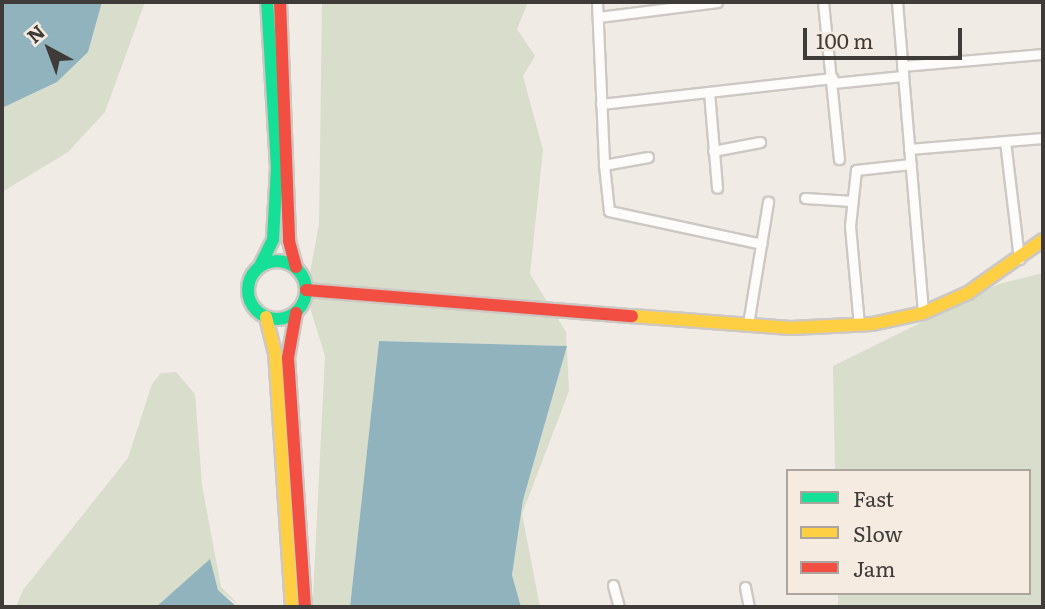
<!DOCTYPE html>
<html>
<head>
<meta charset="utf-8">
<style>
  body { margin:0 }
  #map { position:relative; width:1045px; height:609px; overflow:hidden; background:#f1ebe6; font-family:Literata,serif }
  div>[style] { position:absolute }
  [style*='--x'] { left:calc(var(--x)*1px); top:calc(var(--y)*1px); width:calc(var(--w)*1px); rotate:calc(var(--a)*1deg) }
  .green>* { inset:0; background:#d8ddcc }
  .water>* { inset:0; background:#90b3bd }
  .roads { filter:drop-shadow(2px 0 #cdc8c4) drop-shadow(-2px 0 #cdc8c4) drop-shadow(0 2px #cdc8c4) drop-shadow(0 -2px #cdc8c4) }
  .street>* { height:9px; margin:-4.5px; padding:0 4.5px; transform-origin:4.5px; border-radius:4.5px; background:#fdfcfb }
  .fast>* { height:12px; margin:-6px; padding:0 6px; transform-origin:6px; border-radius:6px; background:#16e098 }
  .fast>.ring { margin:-6px; padding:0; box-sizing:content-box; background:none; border:12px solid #16e098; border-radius:50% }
  .slow>* { height:12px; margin:-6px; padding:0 6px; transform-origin:6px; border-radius:6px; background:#ffcf43 }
  .jam>* { height:12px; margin:-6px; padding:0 6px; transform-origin:6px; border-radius:6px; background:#f24e42 }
  span { translate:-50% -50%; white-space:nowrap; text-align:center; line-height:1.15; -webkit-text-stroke:6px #f5ebe1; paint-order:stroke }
  .frame { position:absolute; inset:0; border:4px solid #3f3b38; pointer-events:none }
  .legend { position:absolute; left:786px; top:469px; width:245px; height:126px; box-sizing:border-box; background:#f5ebe1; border:2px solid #aca59d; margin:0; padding:9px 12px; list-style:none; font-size:21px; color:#3f3b38 }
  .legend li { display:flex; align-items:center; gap:14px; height:35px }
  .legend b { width:35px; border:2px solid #aca59d }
  .north { position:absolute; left:14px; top:14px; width:70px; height:70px; -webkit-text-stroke:5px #f5ebe1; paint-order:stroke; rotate:319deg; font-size:19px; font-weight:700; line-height:28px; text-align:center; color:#3f3b38 }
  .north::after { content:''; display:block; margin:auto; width:24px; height:32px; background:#3f3b38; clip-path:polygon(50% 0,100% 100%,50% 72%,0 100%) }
  .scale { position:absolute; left:803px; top:28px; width:159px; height:32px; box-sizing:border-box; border:4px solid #3f3b38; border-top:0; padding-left:9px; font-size:21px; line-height:24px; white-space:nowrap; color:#3f3b38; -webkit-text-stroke:5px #f5ebe1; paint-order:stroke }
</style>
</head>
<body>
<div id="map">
  <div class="green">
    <i style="clip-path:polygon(102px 2px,145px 2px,105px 112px,68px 152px,2px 192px,2px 108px,57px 82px,88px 52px)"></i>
    <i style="clip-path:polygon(322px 2px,528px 2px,517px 29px,535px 56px,523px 76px,543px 150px,530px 274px,566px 332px,569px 391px,522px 514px,540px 607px,521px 607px,512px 575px,523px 500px,567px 346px,379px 341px,350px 607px,305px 607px,313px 597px,325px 356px,306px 295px,319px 224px)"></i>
    <i style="clip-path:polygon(1043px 273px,1043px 607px,838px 607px,838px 593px,1029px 593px,1029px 471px,835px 471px,833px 366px,999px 284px)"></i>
    <i style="clip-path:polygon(176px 372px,195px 394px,202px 485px,221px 587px,241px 607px,218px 590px,209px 560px,156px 607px,16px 607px,23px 590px,128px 458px,152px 384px,161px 373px)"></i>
  </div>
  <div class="water">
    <i style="clip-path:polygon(2px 2px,102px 2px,88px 52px,57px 82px,2px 108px)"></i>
    <i style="clip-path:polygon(379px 341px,567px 346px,523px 500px,512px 575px,521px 607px,350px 607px)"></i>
    <i style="clip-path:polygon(210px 559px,218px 590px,237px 607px,156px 607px)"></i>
  </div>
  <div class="roads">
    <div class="street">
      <i style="--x:597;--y:2;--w:163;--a:87.5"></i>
      <i style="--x:823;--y:2;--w:158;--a:84.2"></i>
      <i style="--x:897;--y:2;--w:312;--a:85.2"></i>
      <i style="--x:599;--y:17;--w:119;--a:-7.2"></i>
      <i style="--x:902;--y:66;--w:142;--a:-4.9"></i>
      <i style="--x:833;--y:83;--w:70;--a:-5.7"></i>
      <i style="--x:709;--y:92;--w:96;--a:85.2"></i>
      <i style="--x:601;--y:104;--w:233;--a:-6.4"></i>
      <i style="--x:1005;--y:141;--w:119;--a:83.2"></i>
      <i style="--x:909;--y:149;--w:134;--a:-4.7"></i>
      <i style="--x:713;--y:151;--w:48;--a:-10.8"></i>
      <i style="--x:648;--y:157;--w:45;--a:169.7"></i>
      <i style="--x:604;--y:165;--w:46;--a:83.8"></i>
      <i style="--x:609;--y:211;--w:156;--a:12.2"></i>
      <i style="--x:805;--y:198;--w:47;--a:3.7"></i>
      <i style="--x:748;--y:324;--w:124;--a:-80.7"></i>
      <i style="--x:859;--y:325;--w:99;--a:-95.2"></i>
      <i style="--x:850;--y:226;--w:56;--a:-83.9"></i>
      <i style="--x:856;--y:170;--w:55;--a:-6.2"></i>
      <i style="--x:613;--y:585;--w:23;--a:75"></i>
      <i style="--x:745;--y:587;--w:20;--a:79"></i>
    </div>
    <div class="fast">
      <i class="ring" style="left:248px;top:261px;width:46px;height:46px"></i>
      <i style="--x:260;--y:266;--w:30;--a:-64"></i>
      <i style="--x:273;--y:239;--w:71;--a:-86.8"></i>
      <i style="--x:277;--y:168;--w:166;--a:-93.4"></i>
    </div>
    <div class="slow">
      <i style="--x:632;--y:316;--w:159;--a:4.3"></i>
      <i style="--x:791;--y:328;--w:81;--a:-2.8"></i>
      <i style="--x:872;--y:324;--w:52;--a:-12.2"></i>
      <i style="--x:923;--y:313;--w:49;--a:-24"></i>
      <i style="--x:968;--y:293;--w:92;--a:-35.2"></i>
      <i style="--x:266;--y:317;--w:36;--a:76"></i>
      <i style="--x:275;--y:352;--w:256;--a:86.2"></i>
    </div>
    <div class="jam">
      <i style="--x:280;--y:2;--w:239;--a:87.8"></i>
      <i style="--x:289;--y:241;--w:27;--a:75"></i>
      <i style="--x:306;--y:290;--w:327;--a:4.6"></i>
      <i style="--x:296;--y:313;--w:46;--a:100.1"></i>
      <i style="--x:288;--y:358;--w:250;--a:86.1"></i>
    </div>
  </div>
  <div class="frame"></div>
  <ul class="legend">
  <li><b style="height:9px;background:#16e098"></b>Fast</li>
  <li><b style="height:9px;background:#ffcf43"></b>Slow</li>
  <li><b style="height:9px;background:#f24e42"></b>Jam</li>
  </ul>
  <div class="north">N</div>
  <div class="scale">100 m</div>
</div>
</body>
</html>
